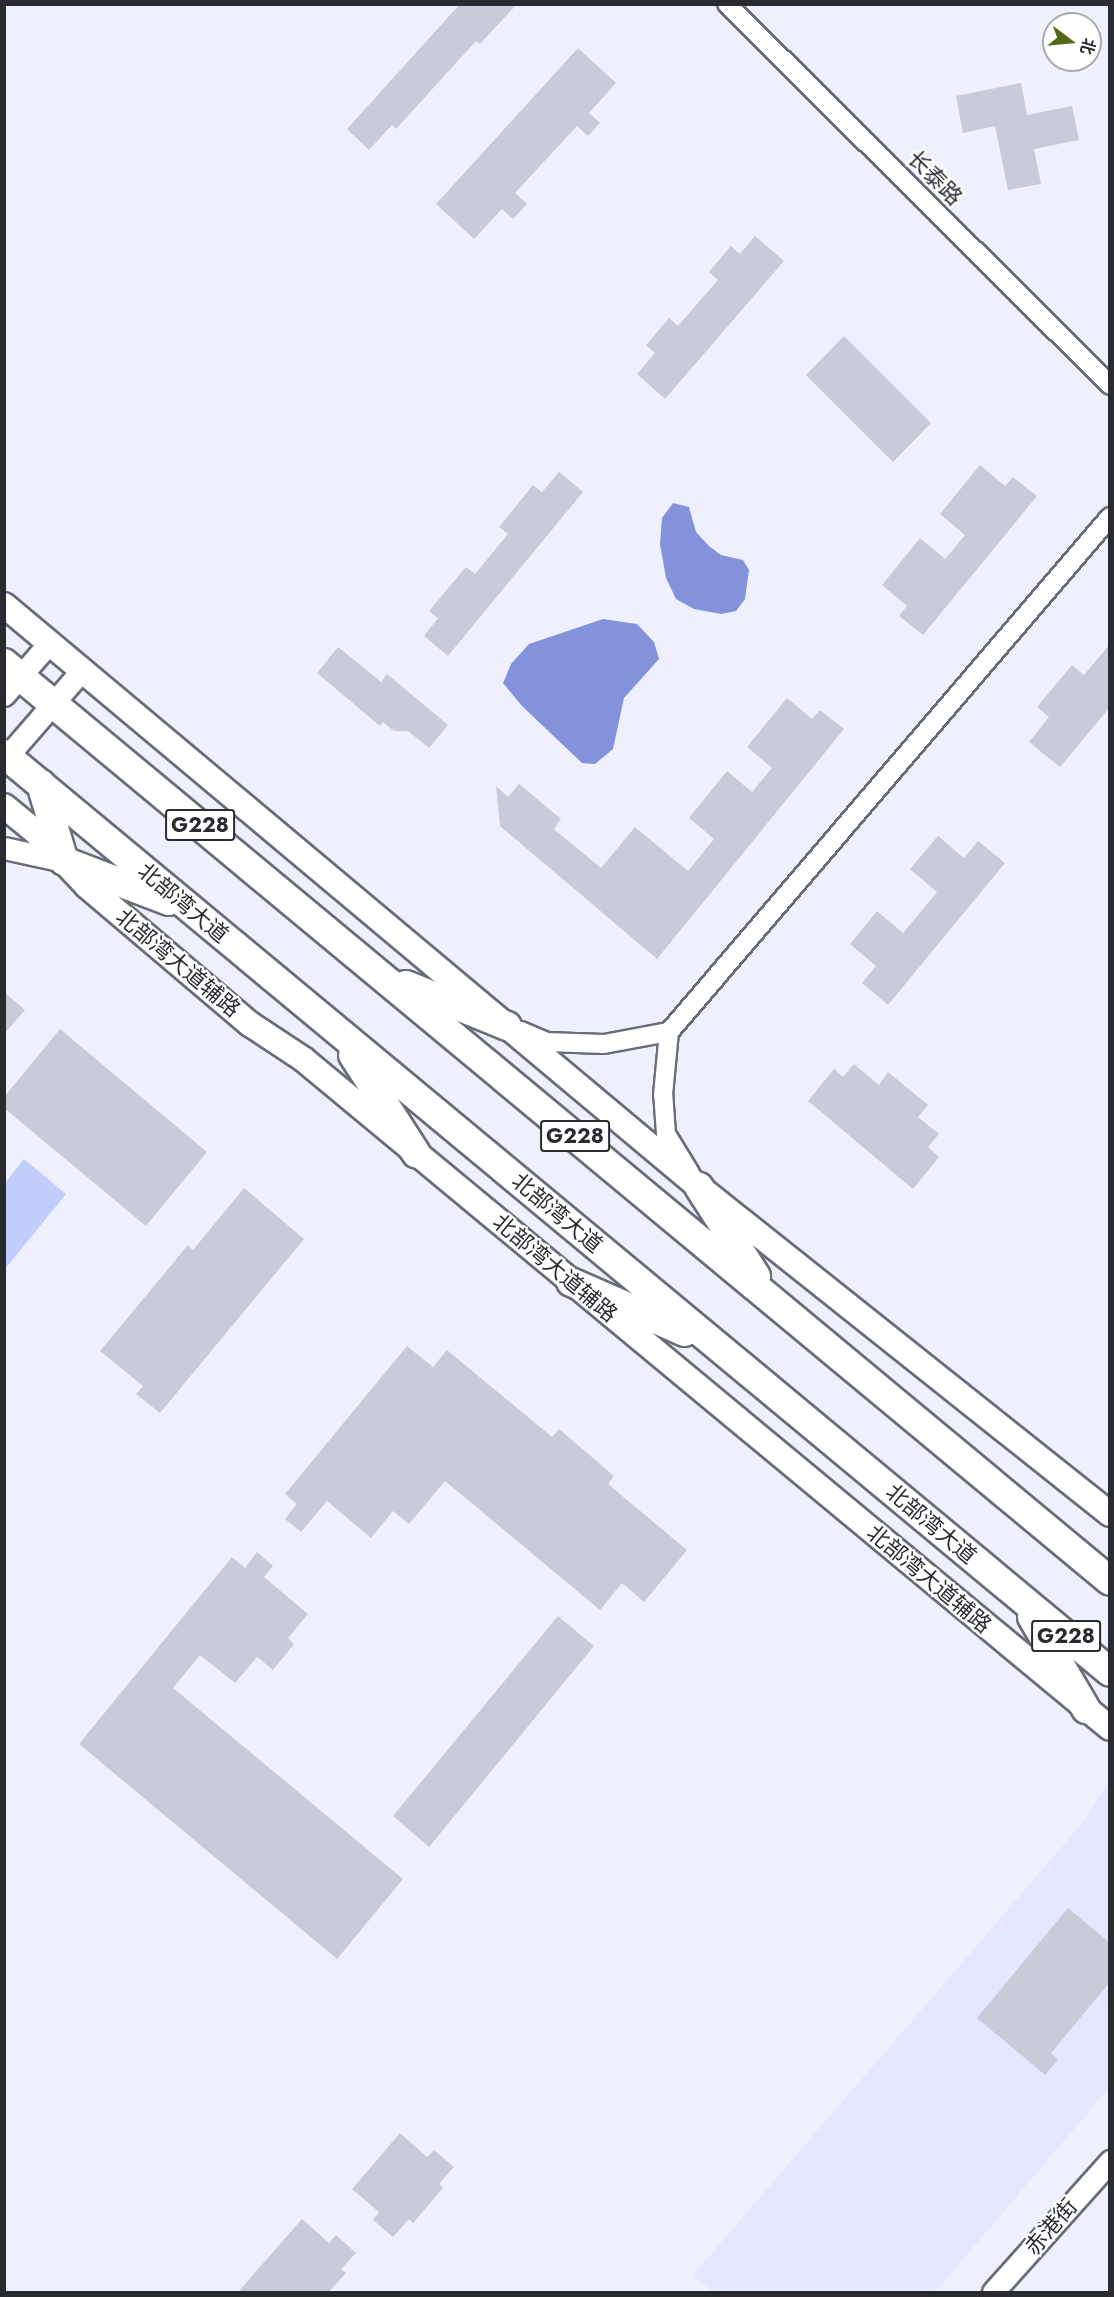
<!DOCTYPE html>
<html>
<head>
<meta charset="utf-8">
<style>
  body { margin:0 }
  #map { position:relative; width:1114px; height:2297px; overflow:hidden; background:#eef1fd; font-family:Jost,"Noto Sans SC",sans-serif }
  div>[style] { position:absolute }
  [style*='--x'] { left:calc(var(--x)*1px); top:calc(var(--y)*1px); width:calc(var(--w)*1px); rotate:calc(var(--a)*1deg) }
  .built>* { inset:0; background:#e3e8fe }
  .green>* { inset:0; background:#c2cdfb }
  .water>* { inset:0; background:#8392da }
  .building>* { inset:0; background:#c8ccd9 }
  .roads { filter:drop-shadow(2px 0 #696c79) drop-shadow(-2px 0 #696c79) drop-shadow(0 2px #696c79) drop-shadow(0 -2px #696c79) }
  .minor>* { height:18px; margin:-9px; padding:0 9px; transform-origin:9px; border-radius:9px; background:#fff }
  .tertiary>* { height:21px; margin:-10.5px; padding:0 10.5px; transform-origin:10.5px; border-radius:10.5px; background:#fff }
  .secondary>* { height:24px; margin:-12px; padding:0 12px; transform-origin:12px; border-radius:12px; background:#fff }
  .trunk>* { height:28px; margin:-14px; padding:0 14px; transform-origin:14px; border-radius:14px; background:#fff }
  span { translate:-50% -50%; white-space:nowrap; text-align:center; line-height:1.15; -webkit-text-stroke:4.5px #fff; paint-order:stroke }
  .shield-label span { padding:2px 4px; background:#fff; border:2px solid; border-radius:4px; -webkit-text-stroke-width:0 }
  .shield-label { font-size:21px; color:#2a2b31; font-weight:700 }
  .street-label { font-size:22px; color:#2a2b31 }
  .frame { position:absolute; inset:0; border:6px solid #2a2b31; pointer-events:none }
  .north { position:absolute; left:1042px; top:12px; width:60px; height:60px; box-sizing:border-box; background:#fff; border:2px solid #aaaaad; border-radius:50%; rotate:106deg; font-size:16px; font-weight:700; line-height:24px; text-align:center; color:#2a2b31 }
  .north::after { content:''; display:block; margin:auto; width:21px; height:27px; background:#526918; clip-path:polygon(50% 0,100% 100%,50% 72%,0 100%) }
</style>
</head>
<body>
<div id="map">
  <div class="built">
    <i style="clip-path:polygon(1109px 1780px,1109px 2088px,935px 2292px,712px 2292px,693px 2275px,1085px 1820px)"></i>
  </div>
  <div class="green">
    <i style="clip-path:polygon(24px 1159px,66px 1194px,5px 1269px,5px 1183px)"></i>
  </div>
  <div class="water">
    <i style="clip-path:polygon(673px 503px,689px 507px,696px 532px,709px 546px,721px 555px,743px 560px,749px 570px,745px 599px,736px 611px,721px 614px,694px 609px,676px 599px,666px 578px,660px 544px,662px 518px)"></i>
    <i style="clip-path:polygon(603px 619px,637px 624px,654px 642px,659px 659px,624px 698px,613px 749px,595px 764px,582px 763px,522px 706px,503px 683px,511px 664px,529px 644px)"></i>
  </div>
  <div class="building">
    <i style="clip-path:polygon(460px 4px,517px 4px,480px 44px,476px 41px,396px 129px,392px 125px,369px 150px,347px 129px)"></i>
    <i style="clip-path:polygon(578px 48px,616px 83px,589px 113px,600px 123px,588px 136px,577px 126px,515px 193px,527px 204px,513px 219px,502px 209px,474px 239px,436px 204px)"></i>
    <i style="clip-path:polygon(1021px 83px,1027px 115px,1072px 106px,1079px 140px,1034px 149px,1041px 184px,1008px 190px,995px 126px,963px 133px,956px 96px)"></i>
    <i style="clip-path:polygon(755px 236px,784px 261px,665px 399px,637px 374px,655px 353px,646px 345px,669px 318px,678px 326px,718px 280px,709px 272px,731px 246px,740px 254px)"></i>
    <i style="clip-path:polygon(844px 336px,931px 423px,893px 462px,806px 375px)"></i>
    <i style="clip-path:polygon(980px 465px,1005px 486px,1013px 477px,1037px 496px,923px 635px,899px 616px,907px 606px,882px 585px,920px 538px,945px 559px,965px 535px,940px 514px)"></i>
    <i style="clip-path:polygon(559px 472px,583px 492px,448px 656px,424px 636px,438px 618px,429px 611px,466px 567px,475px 574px,508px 534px,499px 527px,533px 485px,542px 492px)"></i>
    <i style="clip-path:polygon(1110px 644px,1110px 707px,1060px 767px,1029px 742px,1049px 717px,1037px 707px,1072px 665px,1084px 675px)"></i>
    <i style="clip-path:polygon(338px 647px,381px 682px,387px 674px,448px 725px,429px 748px,408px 731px,394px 731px,383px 722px,380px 726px,317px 673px)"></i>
    <i style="clip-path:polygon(787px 698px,812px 719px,820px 710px,844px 729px,657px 959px,500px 826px,496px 786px,508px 797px,519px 784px,561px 819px,554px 829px,601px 868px,635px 827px,688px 871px,714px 839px,689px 818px,727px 771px,752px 792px,772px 768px,747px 747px)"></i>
    <i style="clip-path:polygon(938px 836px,964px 858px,978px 841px,1005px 863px,888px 1005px,862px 983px,876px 966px,850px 944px,877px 911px,903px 933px,937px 892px,910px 869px)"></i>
    <i style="clip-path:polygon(4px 992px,25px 1010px,4px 1034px)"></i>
    <i style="clip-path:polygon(60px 1029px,207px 1152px,146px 1226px,4px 1108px,4px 1097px)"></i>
    <i style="clip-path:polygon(854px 1064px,879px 1085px,888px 1072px,928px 1105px,918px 1117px,939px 1134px,928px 1147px,939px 1157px,913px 1189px,808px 1101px,834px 1069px,843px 1077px)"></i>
    <i style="clip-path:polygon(244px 1188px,304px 1239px,160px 1413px,136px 1394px,143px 1386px,100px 1351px,188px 1245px,193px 1250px)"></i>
    <i style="clip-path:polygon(407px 1346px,433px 1367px,447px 1350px,552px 1437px,559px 1429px,614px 1476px,608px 1484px,687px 1550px,644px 1602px,622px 1583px,600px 1610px,445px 1481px,409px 1524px,393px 1511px,371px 1538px,327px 1501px,301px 1532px,285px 1519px,297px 1504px,285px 1494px)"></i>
    <i style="clip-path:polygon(257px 1552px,273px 1566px,264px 1577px,308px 1614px,288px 1638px,294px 1644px,273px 1670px,257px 1657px,235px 1683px,200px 1655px,173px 1688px,403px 1879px,337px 1959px,79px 1744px,232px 1557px,245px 1568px)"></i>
    <i style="clip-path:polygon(558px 1616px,594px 1646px,429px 1847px,393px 1816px)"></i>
    <i style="clip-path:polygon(1068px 1908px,1110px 1943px,1110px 1982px,1051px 2053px,1058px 2060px,1045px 2075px,977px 2018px)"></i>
    <i style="clip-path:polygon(400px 2133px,427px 2157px,434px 2150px,454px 2167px,439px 2184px,443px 2188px,413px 2223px,409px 2219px,393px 2237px,373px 2220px,379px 2212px,352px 2189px)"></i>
    <i style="clip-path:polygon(302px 2219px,329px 2243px,336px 2235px,356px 2253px,341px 2269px,346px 2273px,329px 2292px,238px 2292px)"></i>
  </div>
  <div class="roads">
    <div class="minor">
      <i style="--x:727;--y:4;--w:540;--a:44.85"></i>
      <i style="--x:521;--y:1031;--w:28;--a:23"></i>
      <i style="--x:547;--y:1042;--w:57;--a:2"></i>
      <i style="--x:604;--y:1044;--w:66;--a:-10.5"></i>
      <i style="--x:690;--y:1173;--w:46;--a:-121.6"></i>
      <i style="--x:666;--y:1134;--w:39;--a:-94"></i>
      <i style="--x:663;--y:1095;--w:63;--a:-84.6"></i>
      <i style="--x:669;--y:1032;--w:678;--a:-49.43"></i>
    </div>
    <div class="tertiary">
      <i style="--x:4;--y:695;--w:69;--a:-49.1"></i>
      <i style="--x:4;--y:760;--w:119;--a:-49.1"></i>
      <i style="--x:4;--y:848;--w:61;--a:12.2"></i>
      <i style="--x:993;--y:2292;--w:176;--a:-48.2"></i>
    </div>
    <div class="secondary">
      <i style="--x:4;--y:605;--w:907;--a:39.94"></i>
      <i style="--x:699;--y:1187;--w:525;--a:38.51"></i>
      <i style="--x:4;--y:806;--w:43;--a:39.3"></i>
      <i style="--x:37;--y:833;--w:73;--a:46.7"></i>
      <i style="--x:87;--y:886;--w:214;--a:40.3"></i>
      <i style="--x:250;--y:1024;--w:64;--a:33.4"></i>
      <i style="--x:303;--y:1059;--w:1048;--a:39.66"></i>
    </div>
    <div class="trunk">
      <i style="--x:4;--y:663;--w:1437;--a:39.69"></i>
      <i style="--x:4;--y:754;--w:1437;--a:39.69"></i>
      <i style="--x:41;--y:784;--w:80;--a:73.4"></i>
      <i style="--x:64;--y:861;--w:112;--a:20.9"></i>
      <i style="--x:406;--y:985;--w:109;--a:22.1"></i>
      <i style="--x:353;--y:1055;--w:117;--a:57.3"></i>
      <i style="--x:699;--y:1187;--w:106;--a:57.4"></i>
      <i style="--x:571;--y:1282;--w:124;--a:23.7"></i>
      <i style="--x:1032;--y:1617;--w:107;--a:59.6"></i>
    </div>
  </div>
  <div class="shield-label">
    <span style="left:200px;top:825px">G228</span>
    <span style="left:575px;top:1136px">G228</span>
    <span style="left:1066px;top:1636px">G228</span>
  </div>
  <div class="street-label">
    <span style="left:935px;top:178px;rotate:45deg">长泰路</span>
    <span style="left:183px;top:903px;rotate:40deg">北部湾大道</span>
    <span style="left:178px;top:963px;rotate:40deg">北部湾大道辅路</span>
    <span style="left:557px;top:1213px;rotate:40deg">北部湾大道</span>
    <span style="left:555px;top:1268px;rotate:40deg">北部湾大道辅路</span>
    <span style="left:931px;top:1524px;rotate:40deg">北部湾大道</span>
    <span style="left:929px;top:1579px;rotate:40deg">北部湾大道辅路</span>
    <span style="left:1051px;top:2227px;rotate:-49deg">赤港街</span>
  </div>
  <div class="frame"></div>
  <div class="north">北</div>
</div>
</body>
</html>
